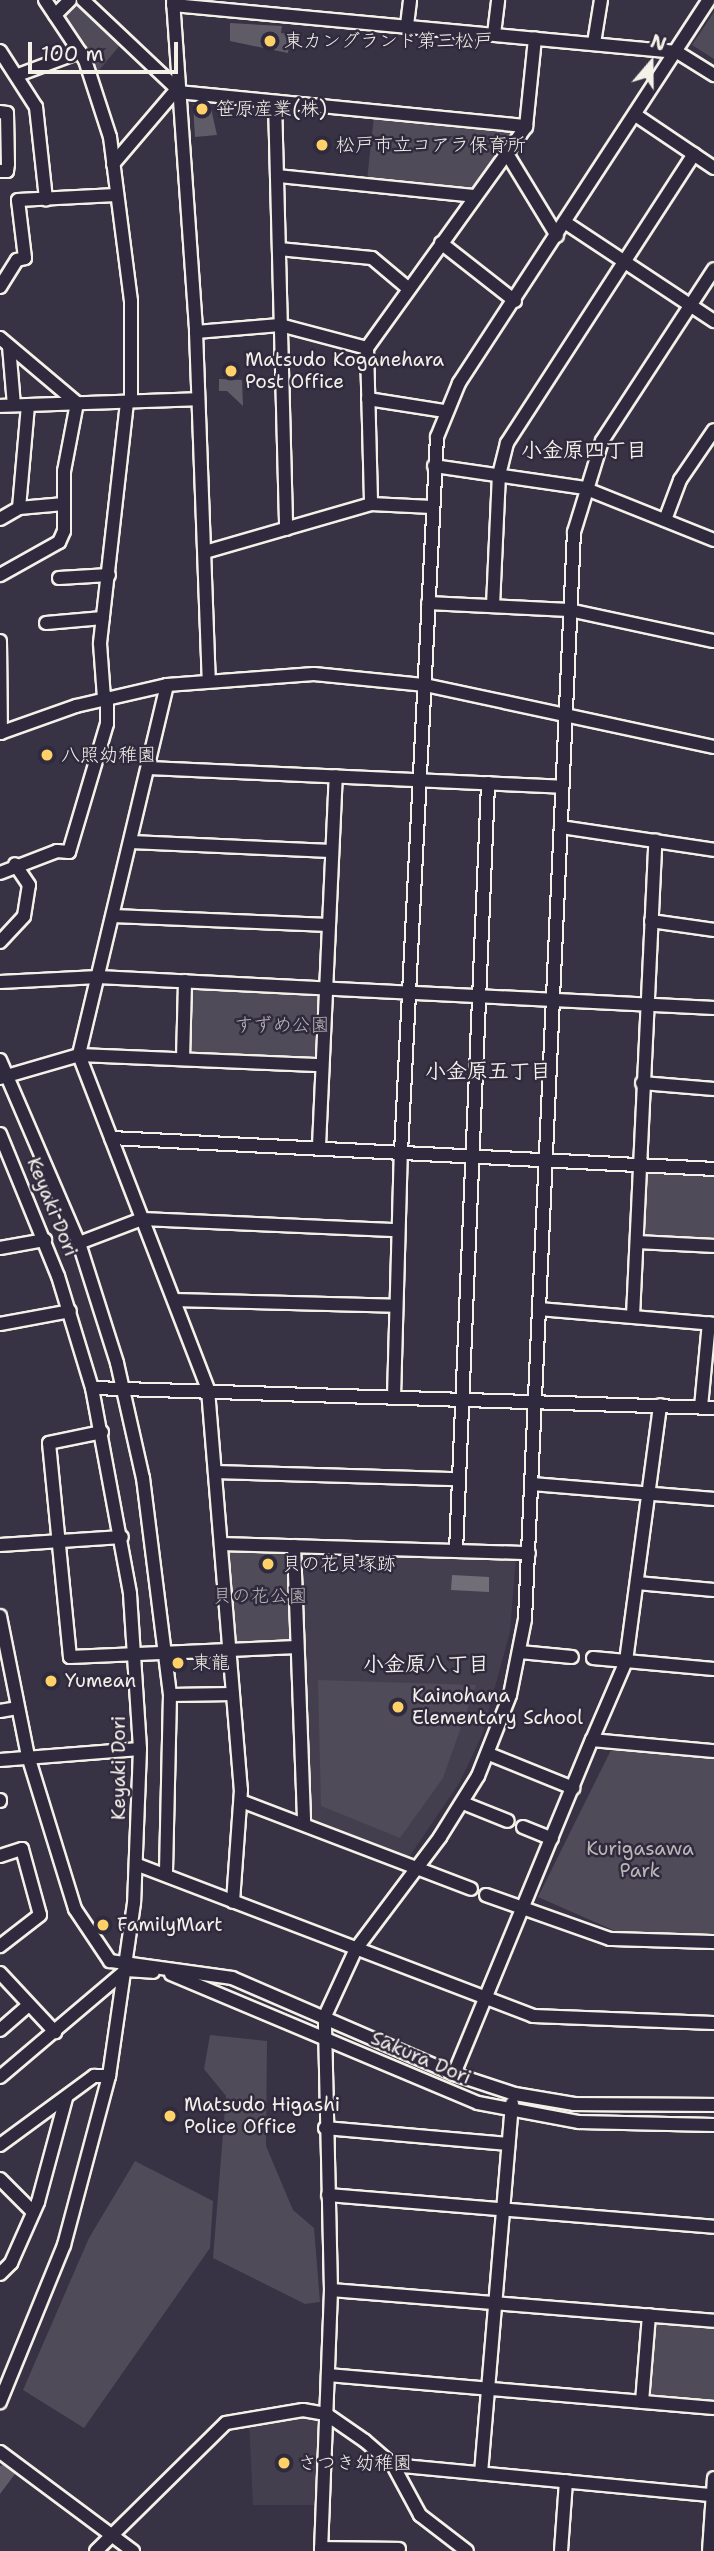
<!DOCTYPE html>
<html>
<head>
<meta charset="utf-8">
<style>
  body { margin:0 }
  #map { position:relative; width:714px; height:2551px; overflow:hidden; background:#373244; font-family:"Shantell Sans","Klee One",sans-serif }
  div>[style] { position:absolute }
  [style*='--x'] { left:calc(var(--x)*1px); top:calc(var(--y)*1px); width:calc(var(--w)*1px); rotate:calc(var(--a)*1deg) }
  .built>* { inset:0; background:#433f4e }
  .green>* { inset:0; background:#504b59 }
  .water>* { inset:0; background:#726e77 }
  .building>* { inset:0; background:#5f5c67 }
  .roads { filter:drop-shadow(2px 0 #f4f1e8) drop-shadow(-2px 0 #f4f1e8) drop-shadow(0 2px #f4f1e8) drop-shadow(0 -2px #f4f1e8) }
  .minor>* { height:12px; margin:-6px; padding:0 6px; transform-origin:6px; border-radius:6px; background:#2f2a3d }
  .dots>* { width:19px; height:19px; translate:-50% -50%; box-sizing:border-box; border:4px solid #2f2a3d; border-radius:50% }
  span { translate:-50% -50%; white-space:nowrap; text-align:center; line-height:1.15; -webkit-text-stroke:5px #2f2a3d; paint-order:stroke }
  .poi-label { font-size:19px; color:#f4f1e8 }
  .left { translate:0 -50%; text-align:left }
  .park-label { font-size:19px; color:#bbb7b6 }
  .street-label { font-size:19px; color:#f4f1e8 }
  .neighbourhood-label { font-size:21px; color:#f4f1e8; font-weight:700 }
  .north { position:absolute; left:616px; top:28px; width:70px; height:70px; -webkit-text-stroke:5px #2f2a3d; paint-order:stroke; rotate:20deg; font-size:19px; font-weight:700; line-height:28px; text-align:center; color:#f4f1e8 }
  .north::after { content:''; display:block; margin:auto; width:24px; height:32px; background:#f4f1e8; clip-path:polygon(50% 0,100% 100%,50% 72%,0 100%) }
  .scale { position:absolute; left:28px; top:42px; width:150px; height:32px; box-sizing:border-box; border:4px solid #f4f1e8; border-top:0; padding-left:9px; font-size:21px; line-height:24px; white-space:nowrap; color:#f4f1e8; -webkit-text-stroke:5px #2f2a3d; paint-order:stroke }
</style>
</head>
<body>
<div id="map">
  <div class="built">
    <i style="clip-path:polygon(301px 1550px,516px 1557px,510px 1632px,482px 1735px,460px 1782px,407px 1860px,310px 1822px)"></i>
    <i style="clip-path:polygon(319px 2417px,315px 2505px,253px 2505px,249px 2422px)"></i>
  </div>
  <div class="green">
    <i style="clip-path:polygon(79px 0,121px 44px,95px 75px,60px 17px,66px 4px)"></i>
    <i style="clip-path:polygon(714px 12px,714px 59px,692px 45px)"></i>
    <i style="clip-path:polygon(374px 116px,513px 129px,514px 135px,475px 188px,367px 180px)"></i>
    <i style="clip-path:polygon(192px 987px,318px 992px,318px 1057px,190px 1055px)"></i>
    <i style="clip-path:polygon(642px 1165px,714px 1169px,714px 1242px,639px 1235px)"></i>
    <i style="clip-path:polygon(229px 1549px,289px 1552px,290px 1642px,232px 1642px,225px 1553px)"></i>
    <i style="clip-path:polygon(318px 1680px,476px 1685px,443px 1778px,400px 1838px,321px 1806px)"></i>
    <i style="clip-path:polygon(611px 1750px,714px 1758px,714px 1935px,622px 1934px,538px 1897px)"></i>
    <i style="clip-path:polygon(210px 2035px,267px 2041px,266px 2146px,293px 2210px,314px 2228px,320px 2302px,305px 2304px,213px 2258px,226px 2096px,204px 2069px)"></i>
    <i style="clip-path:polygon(135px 2161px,213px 2201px,210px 2248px,84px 2428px,23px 2390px,89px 2238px)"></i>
    <i style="clip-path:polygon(655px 2320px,714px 2325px,714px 2404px,648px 2397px)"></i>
  </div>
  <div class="water">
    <i style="clip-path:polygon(452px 1575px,489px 1577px,489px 1592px,451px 1590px)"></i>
  </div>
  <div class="building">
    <i style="clip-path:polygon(230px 23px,282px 26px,281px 33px,290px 34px,288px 53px,230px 41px)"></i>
    <i style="clip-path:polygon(193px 104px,210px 104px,217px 135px,195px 137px)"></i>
    <i style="clip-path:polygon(219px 379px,242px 380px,243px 406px,227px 391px,219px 391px)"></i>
    <i style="clip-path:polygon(3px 2465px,15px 2474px,0 2494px,0 2466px)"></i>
  </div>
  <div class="roads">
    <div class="minor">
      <i style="--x:45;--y:0;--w:72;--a:56.3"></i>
      <i style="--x:85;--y:60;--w:81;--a:72"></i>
      <i style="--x:110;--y:137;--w:165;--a:82.7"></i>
      <i style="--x:131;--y:301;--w:100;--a:90"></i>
      <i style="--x:83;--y:0;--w:129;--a:43.4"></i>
      <i style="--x:173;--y:0;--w:333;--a:86"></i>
      <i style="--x:196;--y:332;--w:347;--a:87.9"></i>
      <i style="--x:173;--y:5;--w:506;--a:5.33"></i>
      <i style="--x:677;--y:52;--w:44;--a:31.9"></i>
      <i style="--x:55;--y:15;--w:21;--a:-45"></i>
      <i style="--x:407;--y:25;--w:25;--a:-83"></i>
      <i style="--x:494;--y:34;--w:34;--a:-83"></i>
      <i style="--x:594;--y:43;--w:44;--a:-80.8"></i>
      <i style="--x:0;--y:51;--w:67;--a:57.3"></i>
      <i style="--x:36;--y:107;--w:93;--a:83.8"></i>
      <i style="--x:18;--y:75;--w:66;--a:-20.4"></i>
      <i style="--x:178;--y:92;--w:350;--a:5.6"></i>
      <i style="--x:275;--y:102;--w:427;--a:88.5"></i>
      <i style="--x:0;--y:112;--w:7;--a:8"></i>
      <i style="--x:7;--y:113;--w:51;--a:88.9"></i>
      <i style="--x:8;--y:164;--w:7;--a:98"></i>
      <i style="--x:7;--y:171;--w:7;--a:180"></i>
      <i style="--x:637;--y:116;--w:93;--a:34"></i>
      <i style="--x:506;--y:152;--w:98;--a:58.7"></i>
      <i style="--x:113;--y:164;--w:100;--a:-49.5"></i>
      <i style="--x:278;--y:176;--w:198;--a:5.8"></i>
      <i style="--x:566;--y:223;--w:178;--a:33.5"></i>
      <i style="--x:441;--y:243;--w:94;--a:38.1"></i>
      <i style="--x:279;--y:249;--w:93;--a:5.5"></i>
      <i style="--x:372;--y:258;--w:48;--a:40"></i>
      <i style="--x:0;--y:287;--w:32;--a:-58"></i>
      <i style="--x:17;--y:260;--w:8;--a:-14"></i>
      <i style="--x:25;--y:258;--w:58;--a:-96.9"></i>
      <i style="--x:18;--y:200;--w:98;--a:-2.9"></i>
      <i style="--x:196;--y:332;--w:84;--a:-4.8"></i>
      <i style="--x:280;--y:325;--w:90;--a:14.8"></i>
      <i style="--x:367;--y:348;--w:156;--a:88.5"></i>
      <i style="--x:0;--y:338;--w:101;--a:40.2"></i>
      <i style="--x:77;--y:403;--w:69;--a:100.8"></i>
      <i style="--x:64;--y:471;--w:60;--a:90"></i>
      <i style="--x:64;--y:531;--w:12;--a:114"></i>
      <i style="--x:59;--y:542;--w:68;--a:150.8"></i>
      <i style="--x:9;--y:346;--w:59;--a:85.2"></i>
      <i style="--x:367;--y:348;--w:272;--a:-54.3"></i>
      <i style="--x:526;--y:127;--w:89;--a:-84.2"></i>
      <i style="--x:368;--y:399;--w:78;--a:8.9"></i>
      <i style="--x:0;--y:406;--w:198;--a:-2"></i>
      <i style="--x:434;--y:466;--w:152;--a:8.3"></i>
      <i style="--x:584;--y:488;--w:140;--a:21.8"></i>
      <i style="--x:19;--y:508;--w:103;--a:-85"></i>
      <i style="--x:0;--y:519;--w:22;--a:-30"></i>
      <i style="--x:19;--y:508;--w:45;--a:-5.1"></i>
      <i style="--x:665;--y:520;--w:43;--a:-69.4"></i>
      <i style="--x:680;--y:480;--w:60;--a:-55.8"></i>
      <i style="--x:205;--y:552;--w:173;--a:-16.1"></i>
      <i style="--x:371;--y:504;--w:61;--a:2.8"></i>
      <i style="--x:59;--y:578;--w:50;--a:-3.4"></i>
      <i style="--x:428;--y:603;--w:141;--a:2.8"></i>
      <i style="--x:569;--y:610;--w:148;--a:12.1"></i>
      <i style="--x:493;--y:606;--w:131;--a:-87.4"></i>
      <i style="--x:499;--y:475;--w:33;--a:-76"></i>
      <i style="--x:507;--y:443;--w:344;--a:-57.1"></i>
      <i style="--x:46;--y:623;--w:57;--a:-5"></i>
      <i style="--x:0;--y:641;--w:92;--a:89.4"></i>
      <i style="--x:167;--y:685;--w:380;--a:103.4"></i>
      <i style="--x:79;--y:1055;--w:359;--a:68.9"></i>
      <i style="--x:208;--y:1390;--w:401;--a:85.3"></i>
      <i style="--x:241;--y:1790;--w:112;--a:94.1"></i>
      <i style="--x:104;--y:698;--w:55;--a:-94.2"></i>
      <i style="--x:100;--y:643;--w:243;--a:-83.6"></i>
      <i style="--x:0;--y:733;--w:81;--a:-19.6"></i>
      <i style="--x:76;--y:706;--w:93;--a:-13"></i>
      <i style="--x:167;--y:685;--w:147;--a:-4.3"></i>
      <i style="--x:314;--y:674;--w:112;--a:5.7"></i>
      <i style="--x:425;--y:685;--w:296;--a:12.1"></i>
      <i style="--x:149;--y:768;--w:413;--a:2.6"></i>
      <i style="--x:561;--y:827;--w:155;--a:8.5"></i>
      <i style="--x:131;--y:842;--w:200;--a:2.6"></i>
      <i style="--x:0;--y:873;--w:61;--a:-21.1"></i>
      <i style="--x:57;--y:851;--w:12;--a:5"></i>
      <i style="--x:69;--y:852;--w:134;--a:-73.5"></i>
      <i style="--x:107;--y:724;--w:27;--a:-90"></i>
      <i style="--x:113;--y:916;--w:216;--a:2.4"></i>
      <i style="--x:651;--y:921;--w:64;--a:8.1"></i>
      <i style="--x:0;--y:942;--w:35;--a:-47"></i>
      <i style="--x:24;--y:916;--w:31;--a:-81"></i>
      <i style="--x:29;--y:885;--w:25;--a:-124"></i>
      <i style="--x:0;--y:982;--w:98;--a:-2.9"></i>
      <i style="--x:98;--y:977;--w:617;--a:2.88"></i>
      <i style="--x:183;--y:1059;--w:78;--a:-88.5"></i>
      <i style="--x:0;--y:1060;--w:199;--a:66.7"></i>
      <i style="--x:79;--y:1243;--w:126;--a:72.4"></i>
      <i style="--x:117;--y:1363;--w:118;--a:77.3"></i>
      <i style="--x:143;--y:1478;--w:219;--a:82.9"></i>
      <i style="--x:170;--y:1695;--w:180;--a:91.3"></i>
      <i style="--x:0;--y:1078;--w:82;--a:-16.2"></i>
      <i style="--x:79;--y:1055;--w:243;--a:2.4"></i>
      <i style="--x:642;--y:1083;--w:72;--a:4.8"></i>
      <i style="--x:0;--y:1134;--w:153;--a:67.8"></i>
      <i style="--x:58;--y:1276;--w:117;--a:73.1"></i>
      <i style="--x:92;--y:1388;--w:209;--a:79.5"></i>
      <i style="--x:130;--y:1594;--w:155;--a:86.3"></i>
      <i style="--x:140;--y:1749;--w:154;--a:92.2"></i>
      <i style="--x:134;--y:1903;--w:175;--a:98.2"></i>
      <i style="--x:109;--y:2076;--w:175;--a:104.9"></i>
      <i style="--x:64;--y:2245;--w:170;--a:112.2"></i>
      <i style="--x:111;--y:1138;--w:604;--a:2.94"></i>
      <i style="--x:319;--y:1146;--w:370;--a:-87.4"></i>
      <i style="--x:638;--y:1242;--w:76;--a:3"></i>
      <i style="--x:79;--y:1243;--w:67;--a:-20.9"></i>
      <i style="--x:142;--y:1219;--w:256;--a:2.5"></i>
      <i style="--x:0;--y:1248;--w:46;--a:-10.1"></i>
      <i style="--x:174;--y:1300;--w:222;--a:1.5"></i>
      <i style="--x:539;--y:1309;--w:176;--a:4.9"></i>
      <i style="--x:633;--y:1316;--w:476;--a:-87.3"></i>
      <i style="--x:0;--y:1324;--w:71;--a:-10.5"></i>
      <i style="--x:92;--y:1388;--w:622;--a:1.84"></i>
      <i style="--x:394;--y:1397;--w:245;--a:-88.4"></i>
      <i style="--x:401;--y:1152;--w:716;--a:-87.12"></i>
      <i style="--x:437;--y:437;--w:58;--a:-67.8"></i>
      <i style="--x:459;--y:383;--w:457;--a:-56.9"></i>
      <i style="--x:701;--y:1407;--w:84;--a:-84.6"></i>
      <i style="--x:102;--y:1432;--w:54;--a:168.3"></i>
      <i style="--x:49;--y:1443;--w:215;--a:84.4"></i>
      <i style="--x:70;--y:1657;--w:227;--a:-2.5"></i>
      <i style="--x:215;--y:1472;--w:243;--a:1.7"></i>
      <i style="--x:532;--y:1484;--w:183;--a:4.7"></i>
      <i style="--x:221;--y:1544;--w:308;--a:1.7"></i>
      <i style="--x:0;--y:1545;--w:122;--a:-3.8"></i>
      <i style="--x:294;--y:1546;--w:278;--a:87.9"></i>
      <i style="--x:456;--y:1551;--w:769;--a:-87.61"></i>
      <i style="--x:637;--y:1583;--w:77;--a:5.2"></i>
      <i style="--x:0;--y:1616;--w:143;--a:78.7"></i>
      <i style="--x:28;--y:1756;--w:160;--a:72.9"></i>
      <i style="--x:75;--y:1909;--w:63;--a:56.1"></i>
      <i style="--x:110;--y:1961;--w:123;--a:7.9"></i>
      <i style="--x:232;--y:1978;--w:242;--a:23.4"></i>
      <i style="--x:454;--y:2074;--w:64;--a:18.2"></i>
      <i style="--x:515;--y:2094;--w:60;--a:9.6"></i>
      <i style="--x:574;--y:2104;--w:140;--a:0.4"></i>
      <i style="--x:520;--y:1652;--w:52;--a:5.5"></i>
      <i style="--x:593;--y:1658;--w:121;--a:5.2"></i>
      <i style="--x:170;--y:1695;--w:63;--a:-0.9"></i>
      <i style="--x:0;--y:1711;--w:17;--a:-10"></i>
      <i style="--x:592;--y:1740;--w:86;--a:-66.7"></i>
      <i style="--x:626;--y:1661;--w:258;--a:-82.4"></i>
      <i style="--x:489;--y:1754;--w:91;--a:22"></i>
      <i style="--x:0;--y:1760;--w:140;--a:-4.5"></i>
      <i style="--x:0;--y:1800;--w:1;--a:90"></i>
      <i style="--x:241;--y:1801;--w:246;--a:20.9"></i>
      <i style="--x:463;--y:1803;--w:48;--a:21.8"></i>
      <i style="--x:523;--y:1827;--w:31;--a:22"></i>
      <i style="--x:0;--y:1856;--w:23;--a:-18"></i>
      <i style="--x:22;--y:1849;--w:68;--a:74.7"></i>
      <i style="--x:40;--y:1915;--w:51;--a:142.2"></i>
      <i style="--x:138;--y:1865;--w:423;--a:20.9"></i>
      <i style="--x:533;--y:2016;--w:181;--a:2.2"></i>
      <i style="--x:486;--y:1895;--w:132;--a:19.5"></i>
      <i style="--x:610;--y:1939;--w:104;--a:1.7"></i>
      <i style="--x:0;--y:1973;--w:81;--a:47"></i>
      <i style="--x:171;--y:1974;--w:333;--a:22.8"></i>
      <i style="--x:478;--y:2103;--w:103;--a:10.7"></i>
      <i style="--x:579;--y:2122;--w:135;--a:1.3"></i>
      <i style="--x:0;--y:2030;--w:38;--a:-41"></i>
      <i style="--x:454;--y:2074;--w:361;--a:-67.6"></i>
      <i style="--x:592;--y:1740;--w:122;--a:5.2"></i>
      <i style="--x:0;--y:2077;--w:165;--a:-40.3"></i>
      <i style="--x:126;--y:1970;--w:27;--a:4"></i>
      <i style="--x:325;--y:2128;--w:184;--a:5"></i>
      <i style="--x:0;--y:2145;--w:117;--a:-36.3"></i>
      <i style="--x:94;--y:2076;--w:15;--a:0"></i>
      <i style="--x:0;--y:2179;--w:47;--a:45"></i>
      <i style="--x:328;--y:2195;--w:387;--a:4.7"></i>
      <i style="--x:0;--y:2274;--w:16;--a:-45"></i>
      <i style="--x:11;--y:2263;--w:67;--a:-66.1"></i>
      <i style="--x:38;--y:2202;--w:108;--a:-74.9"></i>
      <i style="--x:331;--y:2290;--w:384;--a:4.6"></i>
      <i style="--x:328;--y:2375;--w:387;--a:4.9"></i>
      <i style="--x:642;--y:2402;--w:87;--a:-85.4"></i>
      <i style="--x:0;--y:2452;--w:166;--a:36.7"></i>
      <i style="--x:393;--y:2465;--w:320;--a:5.4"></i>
      <i style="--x:481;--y:2473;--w:371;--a:-85.2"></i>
      <i style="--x:321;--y:2548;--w:78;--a:0.7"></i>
      <i style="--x:96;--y:2551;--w:182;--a:-44.6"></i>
      <i style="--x:226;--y:2423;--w:78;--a:-9.6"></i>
      <i style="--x:303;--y:2410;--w:23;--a:10"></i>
      <i style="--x:326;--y:2414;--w:47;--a:34.7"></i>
      <i style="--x:365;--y:2441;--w:37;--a:41"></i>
      <i style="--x:393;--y:2465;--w:57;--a:61.6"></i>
      <i style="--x:420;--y:2515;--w:59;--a:37.5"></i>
      <i style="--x:321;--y:2551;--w:261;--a:-87.8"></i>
      <i style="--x:331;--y:2290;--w:274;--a:-91.3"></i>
      <i style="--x:325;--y:2016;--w:74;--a:-65.2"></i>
      <i style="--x:356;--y:1949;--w:140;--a:-53.1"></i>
      <i style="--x:440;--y:1837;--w:72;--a:-58.1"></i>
      <i style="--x:478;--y:1776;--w:87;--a:-68.4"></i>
      <i style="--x:510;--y:1695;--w:77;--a:-78.8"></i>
      <i style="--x:525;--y:1619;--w:1088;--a:-87.42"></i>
      <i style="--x:574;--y:532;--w:95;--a:-72.9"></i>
      <i style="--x:602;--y:441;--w:205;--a:-56.9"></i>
      <i style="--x:561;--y:2551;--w:70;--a:-85.9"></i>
      <i style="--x:709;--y:2551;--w:73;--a:-86.1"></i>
    </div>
  </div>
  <div class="dots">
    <i style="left:270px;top:41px;background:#ffd166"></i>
    <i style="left:202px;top:109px;background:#ffd166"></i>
    <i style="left:322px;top:145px;background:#ffd166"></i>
    <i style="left:231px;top:371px;background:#ffd166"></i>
    <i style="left:47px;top:755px;background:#ffd166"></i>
    <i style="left:268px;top:1564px;background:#ffd166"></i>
    <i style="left:178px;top:1663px;background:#ffd166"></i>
    <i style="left:51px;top:1681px;background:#ffd166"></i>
    <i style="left:398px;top:1707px;background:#ffd166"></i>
    <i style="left:103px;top:1925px;background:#ffd166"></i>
    <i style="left:170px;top:2116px;background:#ffd166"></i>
    <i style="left:284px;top:2463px;background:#ffd166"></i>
  </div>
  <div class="poi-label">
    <span class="left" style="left:284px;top:41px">東カングランド第三松戸</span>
    <span class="left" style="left:216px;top:109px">笹原産業(株)</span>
    <span class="left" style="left:336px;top:145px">松戸市立コアラ保育所</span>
    <span class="left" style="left:245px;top:371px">Matsudo Koganehara<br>Post Office</span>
    <span class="left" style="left:61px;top:755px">八照幼稚園</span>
    <span class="left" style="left:282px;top:1564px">貝の花貝塚跡</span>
    <span class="left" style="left:192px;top:1663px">東龍</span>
    <span class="left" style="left:65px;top:1681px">Yumean</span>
    <span class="left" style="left:412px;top:1707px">Kainohana<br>Elementary School</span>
    <span class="left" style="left:117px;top:1925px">FamilyMart</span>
    <span class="left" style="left:184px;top:2116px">Matsudo Higashi<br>Police Office</span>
    <span class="left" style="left:298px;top:2463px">さつき幼稚園</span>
  </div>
  <div class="park-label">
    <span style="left:282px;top:1025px">すずめ公園</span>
    <span style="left:260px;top:1596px">貝の花公園</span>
    <span style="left:640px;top:1860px">Kurigasawa<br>Park</span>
  </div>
  <div class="street-label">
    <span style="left:52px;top:1207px;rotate:68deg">Keyaki Dori</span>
    <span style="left:119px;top:1768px;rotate:-90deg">Keyaki Dori</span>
    <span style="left:421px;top:2058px;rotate:23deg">Sakura Dori</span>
  </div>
  <div class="neighbourhood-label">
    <span style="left:584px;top:450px">小金原四丁目</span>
    <span style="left:488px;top:1071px">小金原五丁目</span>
    <span style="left:426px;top:1664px">小金原八丁目</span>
  </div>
  <div class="north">N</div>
  <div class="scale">100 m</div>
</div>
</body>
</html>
